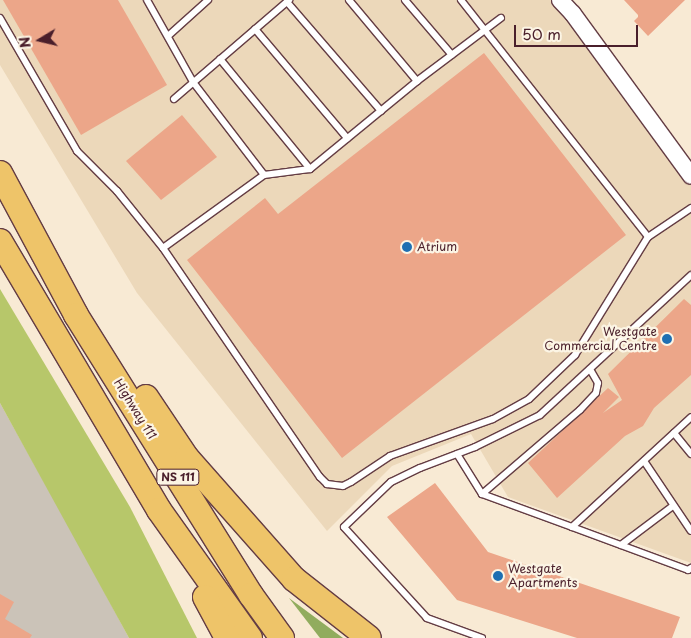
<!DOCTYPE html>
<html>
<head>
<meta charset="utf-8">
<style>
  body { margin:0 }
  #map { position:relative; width:691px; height:638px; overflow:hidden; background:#f8ead4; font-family:"Playpen Sans",sans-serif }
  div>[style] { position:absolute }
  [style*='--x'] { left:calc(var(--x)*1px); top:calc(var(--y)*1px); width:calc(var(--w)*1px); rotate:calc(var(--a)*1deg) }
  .built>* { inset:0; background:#ecd8ba }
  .industrial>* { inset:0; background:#cbc3b8 }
  .green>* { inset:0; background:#b7c76a }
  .forest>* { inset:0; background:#91ac5e }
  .building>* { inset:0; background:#eca689 }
  .roads { filter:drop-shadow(1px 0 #643d44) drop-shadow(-1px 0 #643d44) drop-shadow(0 1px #643d44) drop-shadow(0 -1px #643d44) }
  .service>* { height:6px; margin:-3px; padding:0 3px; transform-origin:3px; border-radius:3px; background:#fff }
  .tertiary>* { height:16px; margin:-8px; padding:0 8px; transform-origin:8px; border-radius:8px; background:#fff }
  .motorway>* { height:24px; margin:-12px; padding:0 12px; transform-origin:12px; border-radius:12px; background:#eec469 }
  .dots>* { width:14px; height:14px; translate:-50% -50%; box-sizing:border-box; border:2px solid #fcf5e5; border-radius:50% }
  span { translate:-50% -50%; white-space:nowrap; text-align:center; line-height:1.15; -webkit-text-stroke:4.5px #fcf5e5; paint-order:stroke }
  .shield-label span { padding:1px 4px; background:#fcf5e5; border:1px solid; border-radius:4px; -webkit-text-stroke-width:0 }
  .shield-label { font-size:11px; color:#4a1f2b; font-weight:700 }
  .poi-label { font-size:12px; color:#4a1f2b }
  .left { translate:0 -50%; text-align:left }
  .right { translate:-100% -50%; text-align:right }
  .street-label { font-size:12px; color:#4a1f2b }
  .north { position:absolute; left:15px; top:15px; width:50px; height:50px; -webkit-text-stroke:4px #fcf5e5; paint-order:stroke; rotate:261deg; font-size:14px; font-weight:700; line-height:20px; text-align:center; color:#4a1f2b }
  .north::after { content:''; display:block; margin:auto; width:18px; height:22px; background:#4a1f2b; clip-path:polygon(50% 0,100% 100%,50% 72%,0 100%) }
  .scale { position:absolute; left:514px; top:25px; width:124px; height:22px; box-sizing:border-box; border:2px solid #4a1f2b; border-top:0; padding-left:6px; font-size:15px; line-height:18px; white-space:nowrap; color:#4a1f2b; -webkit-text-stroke:4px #fcf5e5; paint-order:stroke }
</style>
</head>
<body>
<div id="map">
  <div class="built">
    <i style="clip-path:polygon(0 0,561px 0,691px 169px,691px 563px,508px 497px,471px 434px,392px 466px,327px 531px,137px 293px,0 65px)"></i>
  </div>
  <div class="industrial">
    <i style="clip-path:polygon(0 403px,77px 541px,129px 638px,0 638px)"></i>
  </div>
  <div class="green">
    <i style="clip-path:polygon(0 289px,130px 507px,197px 638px,129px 638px,0 403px)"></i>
  </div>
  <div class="forest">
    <i style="clip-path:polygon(289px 598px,343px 638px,320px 638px)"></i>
  </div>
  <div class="building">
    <i style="clip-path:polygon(3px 0,118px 0,167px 85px,81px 135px)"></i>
    <i style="clip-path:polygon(624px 0,685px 0,648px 36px,634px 21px,638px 17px,638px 15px)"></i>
    <i style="clip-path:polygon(484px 53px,626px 235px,342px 458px,187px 260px,265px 198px,278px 214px)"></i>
    <i style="clip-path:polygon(182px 115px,217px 157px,161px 200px,126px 161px)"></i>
    <i style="clip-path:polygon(684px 299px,691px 305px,691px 375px,654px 408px,643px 426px,625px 436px,557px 498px,528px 463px,608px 388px,619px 397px,603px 413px,622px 400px,608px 374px)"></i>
    <i style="clip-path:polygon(435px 483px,488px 552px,680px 617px,672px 638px,577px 638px,457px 600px,387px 517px)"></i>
    <i style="clip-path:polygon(0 594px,14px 602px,5px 619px,32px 635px,30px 638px,0 638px)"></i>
  </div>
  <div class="roads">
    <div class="service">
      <i style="--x:147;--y:0;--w:94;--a:60.7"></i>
      <i style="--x:193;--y:82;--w:117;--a:52.6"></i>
      <i style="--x:349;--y:0;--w:106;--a:50"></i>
      <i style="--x:405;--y:0;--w:72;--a:49.5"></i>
      <i style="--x:461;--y:0;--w:302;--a:51.7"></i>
      <i style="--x:648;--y:237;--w:52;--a:-34"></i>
      <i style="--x:287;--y:2;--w:144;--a:49.2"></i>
      <i style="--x:0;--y:18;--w:154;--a:59.9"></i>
      <i style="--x:77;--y:151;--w:57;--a:45"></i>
      <i style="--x:117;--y:191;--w:73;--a:51.1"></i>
      <i style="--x:163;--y:248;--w:278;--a:55.6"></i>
      <i style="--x:320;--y:477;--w:10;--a:45"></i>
      <i style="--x:327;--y:484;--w:16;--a:7"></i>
      <i style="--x:343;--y:486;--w:9;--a:-27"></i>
      <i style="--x:351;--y:482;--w:47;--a:-33.7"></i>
      <i style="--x:390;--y:456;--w:109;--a:-19.8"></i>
      <i style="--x:493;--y:419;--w:41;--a:-29.1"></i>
      <i style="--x:529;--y:399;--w:64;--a:-43.7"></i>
      <i style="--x:575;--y:355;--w:139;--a:-58.3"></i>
      <i style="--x:255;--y:29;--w:143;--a:49.8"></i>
      <i style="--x:168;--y:36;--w:54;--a:-42"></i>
      <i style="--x:220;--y:59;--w:142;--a:50.7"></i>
      <i style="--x:174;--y:99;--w:152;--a:-40.7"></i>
      <i style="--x:163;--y:248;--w:125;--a:-35.9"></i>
      <i style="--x:264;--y:175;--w:46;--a:-7.4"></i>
      <i style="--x:310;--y:169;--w:139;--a:-39.4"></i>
      <i style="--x:417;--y:81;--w:105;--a:-36.9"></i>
      <i style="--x:674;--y:433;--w:27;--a:51"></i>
      <i style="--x:457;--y:454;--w:47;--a:58"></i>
      <i style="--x:482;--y:494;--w:96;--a:20.1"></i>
      <i style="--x:572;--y:527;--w:162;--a:-42.7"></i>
      <i style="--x:644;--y:461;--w:84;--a:56.1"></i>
      <i style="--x:482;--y:494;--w:129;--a:-40.6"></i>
      <i style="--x:580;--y:410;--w:23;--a:-47"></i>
      <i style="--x:596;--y:393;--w:10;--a:-79"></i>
      <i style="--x:598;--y:383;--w:16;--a:-120"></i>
      <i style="--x:572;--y:527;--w:124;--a:20.3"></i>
      <i style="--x:688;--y:570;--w:4;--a:-34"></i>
      <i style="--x:621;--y:545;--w:65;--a:-36.9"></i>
      <i style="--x:482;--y:638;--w:59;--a:-160"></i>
      <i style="--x:427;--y:618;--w:123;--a:-132.4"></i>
      <i style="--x:344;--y:527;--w:65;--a:-43.8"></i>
      <i style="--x:391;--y:482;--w:32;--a:-26"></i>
      <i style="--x:420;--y:468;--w:59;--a:-20.9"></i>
      <i style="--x:475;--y:447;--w:72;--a:-26.2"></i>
      <i style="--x:540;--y:415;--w:206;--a:-42.8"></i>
    </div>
    <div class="tertiary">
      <i style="--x:560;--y:0;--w:19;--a:47"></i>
      <i style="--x:573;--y:14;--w:200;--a:53.9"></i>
    </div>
    <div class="motorway">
      <i style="--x:0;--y:173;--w:161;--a:61.8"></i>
      <i style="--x:76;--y:315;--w:330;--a:58"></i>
      <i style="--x:251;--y:595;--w:53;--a:54.2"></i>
      <i style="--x:0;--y:241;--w:312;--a:59.4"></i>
      <i style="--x:159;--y:510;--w:157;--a:54.6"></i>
      <i style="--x:146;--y:397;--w:73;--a:56.1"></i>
      <i style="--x:187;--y:458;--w:162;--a:48.5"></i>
      <i style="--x:294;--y:579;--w:95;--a:38.2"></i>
      <i style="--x:205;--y:597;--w:47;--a:61.8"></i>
    </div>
  </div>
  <div class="dots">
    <i style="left:407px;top:247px;background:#1f6fb2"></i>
    <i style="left:667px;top:339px;background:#1f6fb2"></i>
    <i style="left:498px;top:576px;background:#1f6fb2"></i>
  </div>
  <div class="shield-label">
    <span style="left:178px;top:477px">NS 111</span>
  </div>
  <div class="poi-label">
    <span class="left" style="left:417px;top:247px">Atrium</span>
    <span class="right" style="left:657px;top:339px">Westgate<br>Commercial Centre</span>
    <span class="left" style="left:508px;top:576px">Westgate<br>Apartments</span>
  </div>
  <div class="street-label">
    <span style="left:135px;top:409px;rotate:58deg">Highway 111</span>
  </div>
  <div class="north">N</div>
  <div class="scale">50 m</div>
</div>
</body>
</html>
